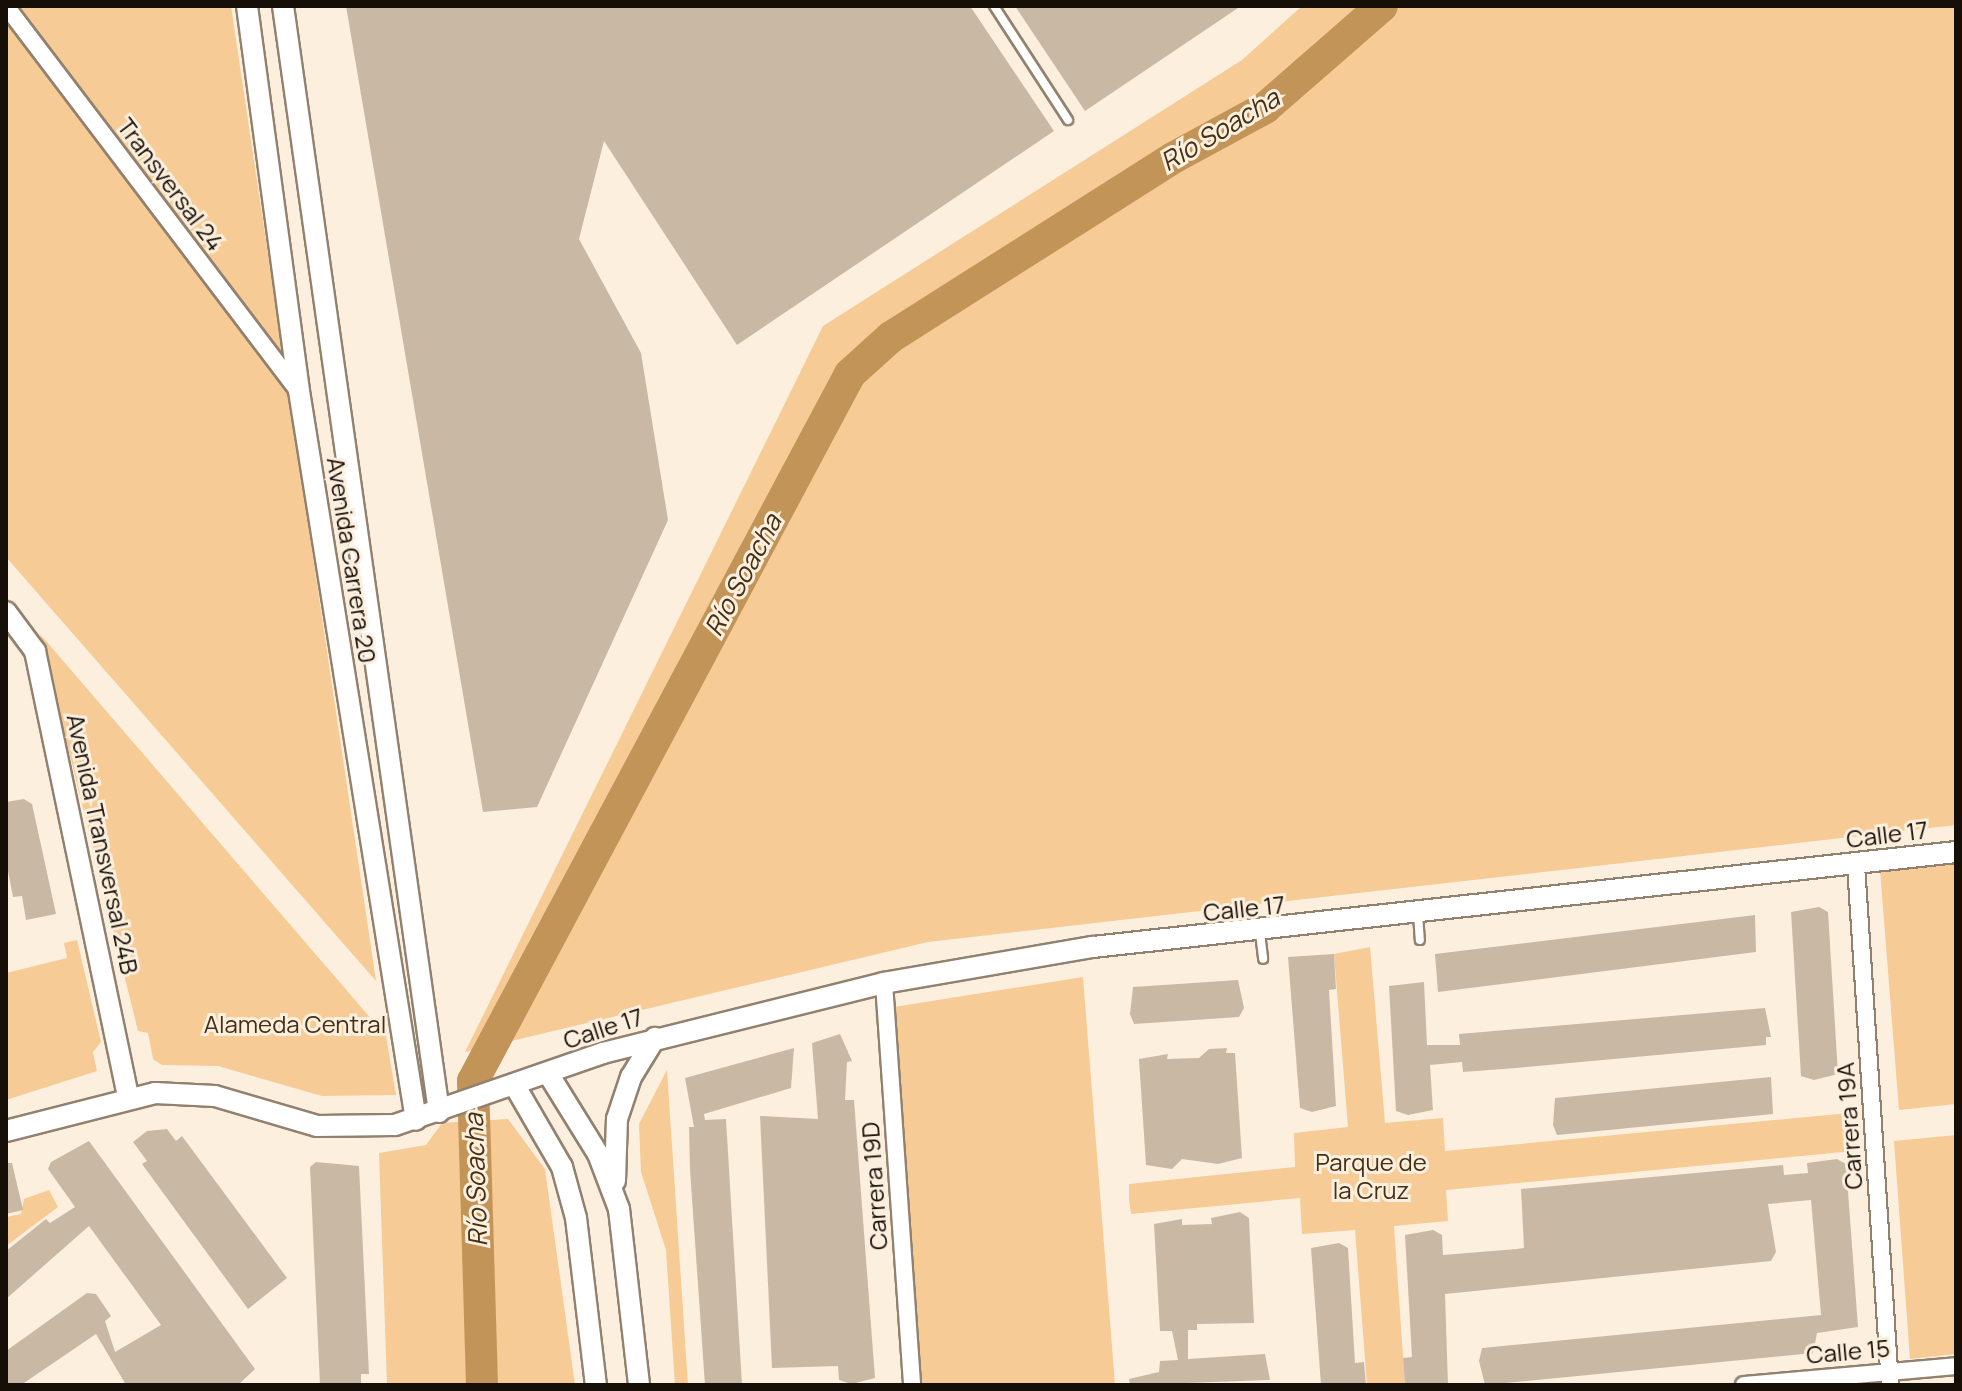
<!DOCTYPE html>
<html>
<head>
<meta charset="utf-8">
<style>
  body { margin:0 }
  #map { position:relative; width:1962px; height:1391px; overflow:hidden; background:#fdefde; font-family:Manrope,sans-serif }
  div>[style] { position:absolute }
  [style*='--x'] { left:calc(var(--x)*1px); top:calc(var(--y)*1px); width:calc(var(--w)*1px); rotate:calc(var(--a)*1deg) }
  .green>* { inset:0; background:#f6cb95 }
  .river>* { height:32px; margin:-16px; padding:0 16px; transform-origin:16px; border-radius:16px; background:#c29458 }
  .building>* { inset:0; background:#c9b9a4 }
  .roads { filter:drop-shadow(2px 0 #91816e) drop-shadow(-2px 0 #91816e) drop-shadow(0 2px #91816e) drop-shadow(0 -2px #91816e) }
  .service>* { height:8px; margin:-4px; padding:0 4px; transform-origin:4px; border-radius:4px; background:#fff }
  .minor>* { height:16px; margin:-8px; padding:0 8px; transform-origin:8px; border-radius:8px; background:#fff }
  .tertiary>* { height:20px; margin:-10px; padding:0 10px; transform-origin:10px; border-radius:10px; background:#fff }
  span { translate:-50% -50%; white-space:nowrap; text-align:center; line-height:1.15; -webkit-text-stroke:6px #fdefde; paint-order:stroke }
  .street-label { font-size:24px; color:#150f08 }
  .park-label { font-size:24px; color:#443015 }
  .water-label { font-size:26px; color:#443015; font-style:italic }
  .frame { position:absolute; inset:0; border:8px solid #150f08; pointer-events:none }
</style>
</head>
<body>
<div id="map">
  <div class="green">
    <i style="clip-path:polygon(6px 6px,231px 6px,376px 981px,6px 557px)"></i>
    <i style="clip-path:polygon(1302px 6px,1956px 6px,1956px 825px,928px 942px,465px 1052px,823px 326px,1242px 60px)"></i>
    <i style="clip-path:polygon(40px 634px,386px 1036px,396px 1095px,322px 1096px,218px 1066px,162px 1065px,153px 1059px,148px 1033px,138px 1031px)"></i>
    <i style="clip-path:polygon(1956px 864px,1956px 1104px,1899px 1110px,1880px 870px)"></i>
    <i style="clip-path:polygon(77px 940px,101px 1042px,93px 1052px,97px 1071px,6px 1100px,6px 973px,67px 958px,64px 943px)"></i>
    <i style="clip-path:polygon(1370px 947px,1385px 1123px,1443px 1118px,1445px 1151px,1850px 1113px,1854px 1151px,1446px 1190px,1448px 1221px,1394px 1226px,1405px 1385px,1367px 1385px,1355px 1230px,1302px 1234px,1300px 1198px,1131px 1214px,1129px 1199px,1129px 1184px,1295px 1167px,1294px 1133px,1348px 1127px,1334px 954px)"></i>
    <i style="clip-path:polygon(1083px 977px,1115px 1385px,915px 1385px,875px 1010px)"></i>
    <i style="clip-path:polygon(667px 1070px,688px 1385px,675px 1385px,666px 1250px,641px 1172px,639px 1124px)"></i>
    <i style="clip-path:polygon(508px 1119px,545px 1169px,575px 1385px,387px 1385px,379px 1153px,426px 1145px,442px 1123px)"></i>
    <i style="clip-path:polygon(1956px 1135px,1956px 1354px,1910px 1359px,1894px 1141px)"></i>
    <i style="clip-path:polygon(49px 1190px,58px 1207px,6px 1246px,6px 1217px,21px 1214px,24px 1199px)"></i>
  </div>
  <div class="river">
    <i style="--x:482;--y:1385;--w:304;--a:-91.7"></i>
    <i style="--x:473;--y:1081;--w:801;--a:-61.93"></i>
    <i style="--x:850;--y:374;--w:55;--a:-42.1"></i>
    <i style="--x:891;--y:337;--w:334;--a:-32.4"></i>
    <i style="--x:1173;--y:158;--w:105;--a:-28.5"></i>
    <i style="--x:1265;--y:108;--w:155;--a:-41.1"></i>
  </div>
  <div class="building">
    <i style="clip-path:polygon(346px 6px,970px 6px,1054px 131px,737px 345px,604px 141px,579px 239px,641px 353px,668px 520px,537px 807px,483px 812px)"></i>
    <i style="clip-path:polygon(1015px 6px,1241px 6px,1085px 111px)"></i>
    <i style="clip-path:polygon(24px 799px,32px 804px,56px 914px,26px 920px,22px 896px,13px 897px,6px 861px,6px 802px)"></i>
    <i style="clip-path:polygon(1819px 907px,1828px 912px,1838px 1074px,1814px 1080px,1801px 1076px,1791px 912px)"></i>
    <i style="clip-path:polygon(1755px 915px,1756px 952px,1438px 992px,1435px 954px)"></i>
    <i style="clip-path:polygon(1334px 954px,1336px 989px,1329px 990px,1336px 1106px,1312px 1112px,1300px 1108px,1288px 957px)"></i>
    <i style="clip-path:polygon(1238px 980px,1244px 1008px,1239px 1017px,1134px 1024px,1130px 1014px,1133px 987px)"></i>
    <i style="clip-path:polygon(1424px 982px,1427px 1045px,1460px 1045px,1459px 1034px,1765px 1008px,1771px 1037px,1766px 1037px,1766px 1045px,1516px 1068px,1463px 1072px,1462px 1062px,1430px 1065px,1433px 1110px,1408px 1115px,1396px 1111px,1389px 986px)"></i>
    <i style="clip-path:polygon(840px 1034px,852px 1061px,847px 1062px,845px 1100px,854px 1100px,875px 1378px,851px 1384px,839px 1380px,838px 1366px,772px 1368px,760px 1116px,818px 1119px,812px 1043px)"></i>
    <i style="clip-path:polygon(794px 1048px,791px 1088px,704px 1114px,705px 1120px,726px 1119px,742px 1385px,705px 1385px,690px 1170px,689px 1127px,694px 1127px,685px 1078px)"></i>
    <i style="clip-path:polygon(1227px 1048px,1226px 1053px,1235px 1053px,1242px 1158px,1218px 1164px,1182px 1159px,1172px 1169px,1146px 1165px,1139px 1059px,1168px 1054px,1167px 1059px,1199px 1058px,1209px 1049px)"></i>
    <i style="clip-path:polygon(1771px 1077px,1773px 1114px,1557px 1135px,1553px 1125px,1555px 1098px)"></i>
    <i style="clip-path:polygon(167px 1129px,176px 1141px,182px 1136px,287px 1278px,248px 1309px,142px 1164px,147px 1161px,133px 1142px,147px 1131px)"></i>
    <i style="clip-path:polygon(89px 1141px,255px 1369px,238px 1385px,126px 1385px,96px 1334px,21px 1385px,6px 1385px,6px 1351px,87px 1293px,96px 1294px,111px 1316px,105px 1321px,115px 1352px,161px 1325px,89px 1226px,6px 1299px,6px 1251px,46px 1219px,50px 1223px,75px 1207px,48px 1169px,51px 1162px)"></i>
    <i style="clip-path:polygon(1837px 1159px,1846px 1164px,1858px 1327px,1817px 1333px,1813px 1353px,1485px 1385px,1479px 1361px,1482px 1348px,1821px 1315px,1811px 1200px,1768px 1204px,1776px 1252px,1771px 1261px,1445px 1294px,1448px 1385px,1405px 1385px,1403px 1358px,1412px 1357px,1405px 1235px,1433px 1230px,1442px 1235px,1443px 1255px,1517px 1249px,1524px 1248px,1521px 1189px,1783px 1165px,1784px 1175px,1808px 1173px,1807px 1163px)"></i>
    <i style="clip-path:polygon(316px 1162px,359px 1166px,369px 1374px,361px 1374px,361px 1385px,320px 1385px,310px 1167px)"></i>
    <i style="clip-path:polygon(6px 1163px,12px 1163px,23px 1210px,6px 1214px)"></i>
    <i style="clip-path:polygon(1240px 1212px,1249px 1218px,1254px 1323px,1197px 1324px,1197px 1330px,1188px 1330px,1188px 1359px,1265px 1354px,1270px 1380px,1130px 1385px,1129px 1379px,1159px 1372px,1160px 1361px,1178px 1360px,1172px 1331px,1160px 1331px,1154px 1224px,1182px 1219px,1182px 1225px,1212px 1224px,1211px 1218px)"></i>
    <i style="clip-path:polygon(1339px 1243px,1348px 1248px,1355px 1363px,1364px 1362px,1366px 1385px,1321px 1385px,1311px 1248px)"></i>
  </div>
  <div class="roads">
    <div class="service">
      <i style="--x:994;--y:6;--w:136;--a:57"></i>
      <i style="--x:1418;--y:914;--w:26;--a:86"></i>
      <i style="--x:1260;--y:933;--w:26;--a:83"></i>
    </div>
    <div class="minor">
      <i style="--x:6;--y:6;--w:482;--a:52.8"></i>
      <i style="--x:1856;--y:865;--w:521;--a:86.26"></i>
      <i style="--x:884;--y:983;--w:403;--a:86"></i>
      <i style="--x:1744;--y:1385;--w:213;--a:-5.1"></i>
    </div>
    <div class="tertiary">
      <i style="--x:247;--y:6;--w:388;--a:82.3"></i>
      <i style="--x:299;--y:391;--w:738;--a:80.88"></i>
      <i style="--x:283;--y:6;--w:1117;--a:81.97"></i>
      <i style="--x:6;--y:612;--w:49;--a:53.4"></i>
      <i style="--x:35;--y:651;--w:456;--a:78.2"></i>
      <i style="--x:549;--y:1075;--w:93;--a:58.2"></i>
      <i style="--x:598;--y:1154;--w:59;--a:69.1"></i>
      <i style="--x:619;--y:1209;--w:177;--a:83.5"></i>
      <i style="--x:515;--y:1086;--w:94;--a:59.9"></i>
      <i style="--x:562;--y:1167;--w:53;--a:74.6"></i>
      <i style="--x:576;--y:1218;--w:168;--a:83.2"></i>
      <i style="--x:6;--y:1131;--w:154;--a:-14.3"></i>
      <i style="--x:155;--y:1093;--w:60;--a:2.9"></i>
      <i style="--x:215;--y:1096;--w:106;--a:16.4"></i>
      <i style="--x:317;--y:1126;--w:78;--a:-0.7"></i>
      <i style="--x:395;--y:1125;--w:220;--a:-19.1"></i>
      <i style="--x:603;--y:1053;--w:290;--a:-14"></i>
      <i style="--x:884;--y:983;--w:212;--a:-9.8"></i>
      <i style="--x:1093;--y:947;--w:868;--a:-6.28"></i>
      <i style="--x:615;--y:1181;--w:62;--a:-88.2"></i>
      <i style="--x:617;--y:1119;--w:44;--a:-71.6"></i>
      <i style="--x:631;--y:1077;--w:46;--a:-58.4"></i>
    </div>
  </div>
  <div class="street-label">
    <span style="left:171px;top:184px;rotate:53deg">Transversal 24</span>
    <span style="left:352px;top:560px;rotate:81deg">Avenida Carrera 20</span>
    <span style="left:1887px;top:834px;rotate:-7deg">Calle 17</span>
    <span style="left:103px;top:844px;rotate:78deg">Avenida Transversal 24B</span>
    <span style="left:1244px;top:908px;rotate:-6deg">Calle 17</span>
    <span style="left:603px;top:1028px;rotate:-18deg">Calle 17</span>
    <span style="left:1849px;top:1126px;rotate:-94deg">Carrera 19A</span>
    <span style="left:874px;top:1186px;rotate:-94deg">Carrera 19D</span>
    <span style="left:1848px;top:1351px;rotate:-5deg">Calle 15</span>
  </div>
  <div class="park-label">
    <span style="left:295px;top:1024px">Alameda Central</span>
    <span style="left:1371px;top:1176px">Parque de<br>la Cruz</span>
  </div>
  <div class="water-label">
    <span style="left:1220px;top:130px;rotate:-31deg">Río Soacha</span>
    <span style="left:743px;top:575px;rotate:-62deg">Río Soacha</span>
    <span style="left:476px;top:1180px;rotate:-92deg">Río Soacha</span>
  </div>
  <div class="frame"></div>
</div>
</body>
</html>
